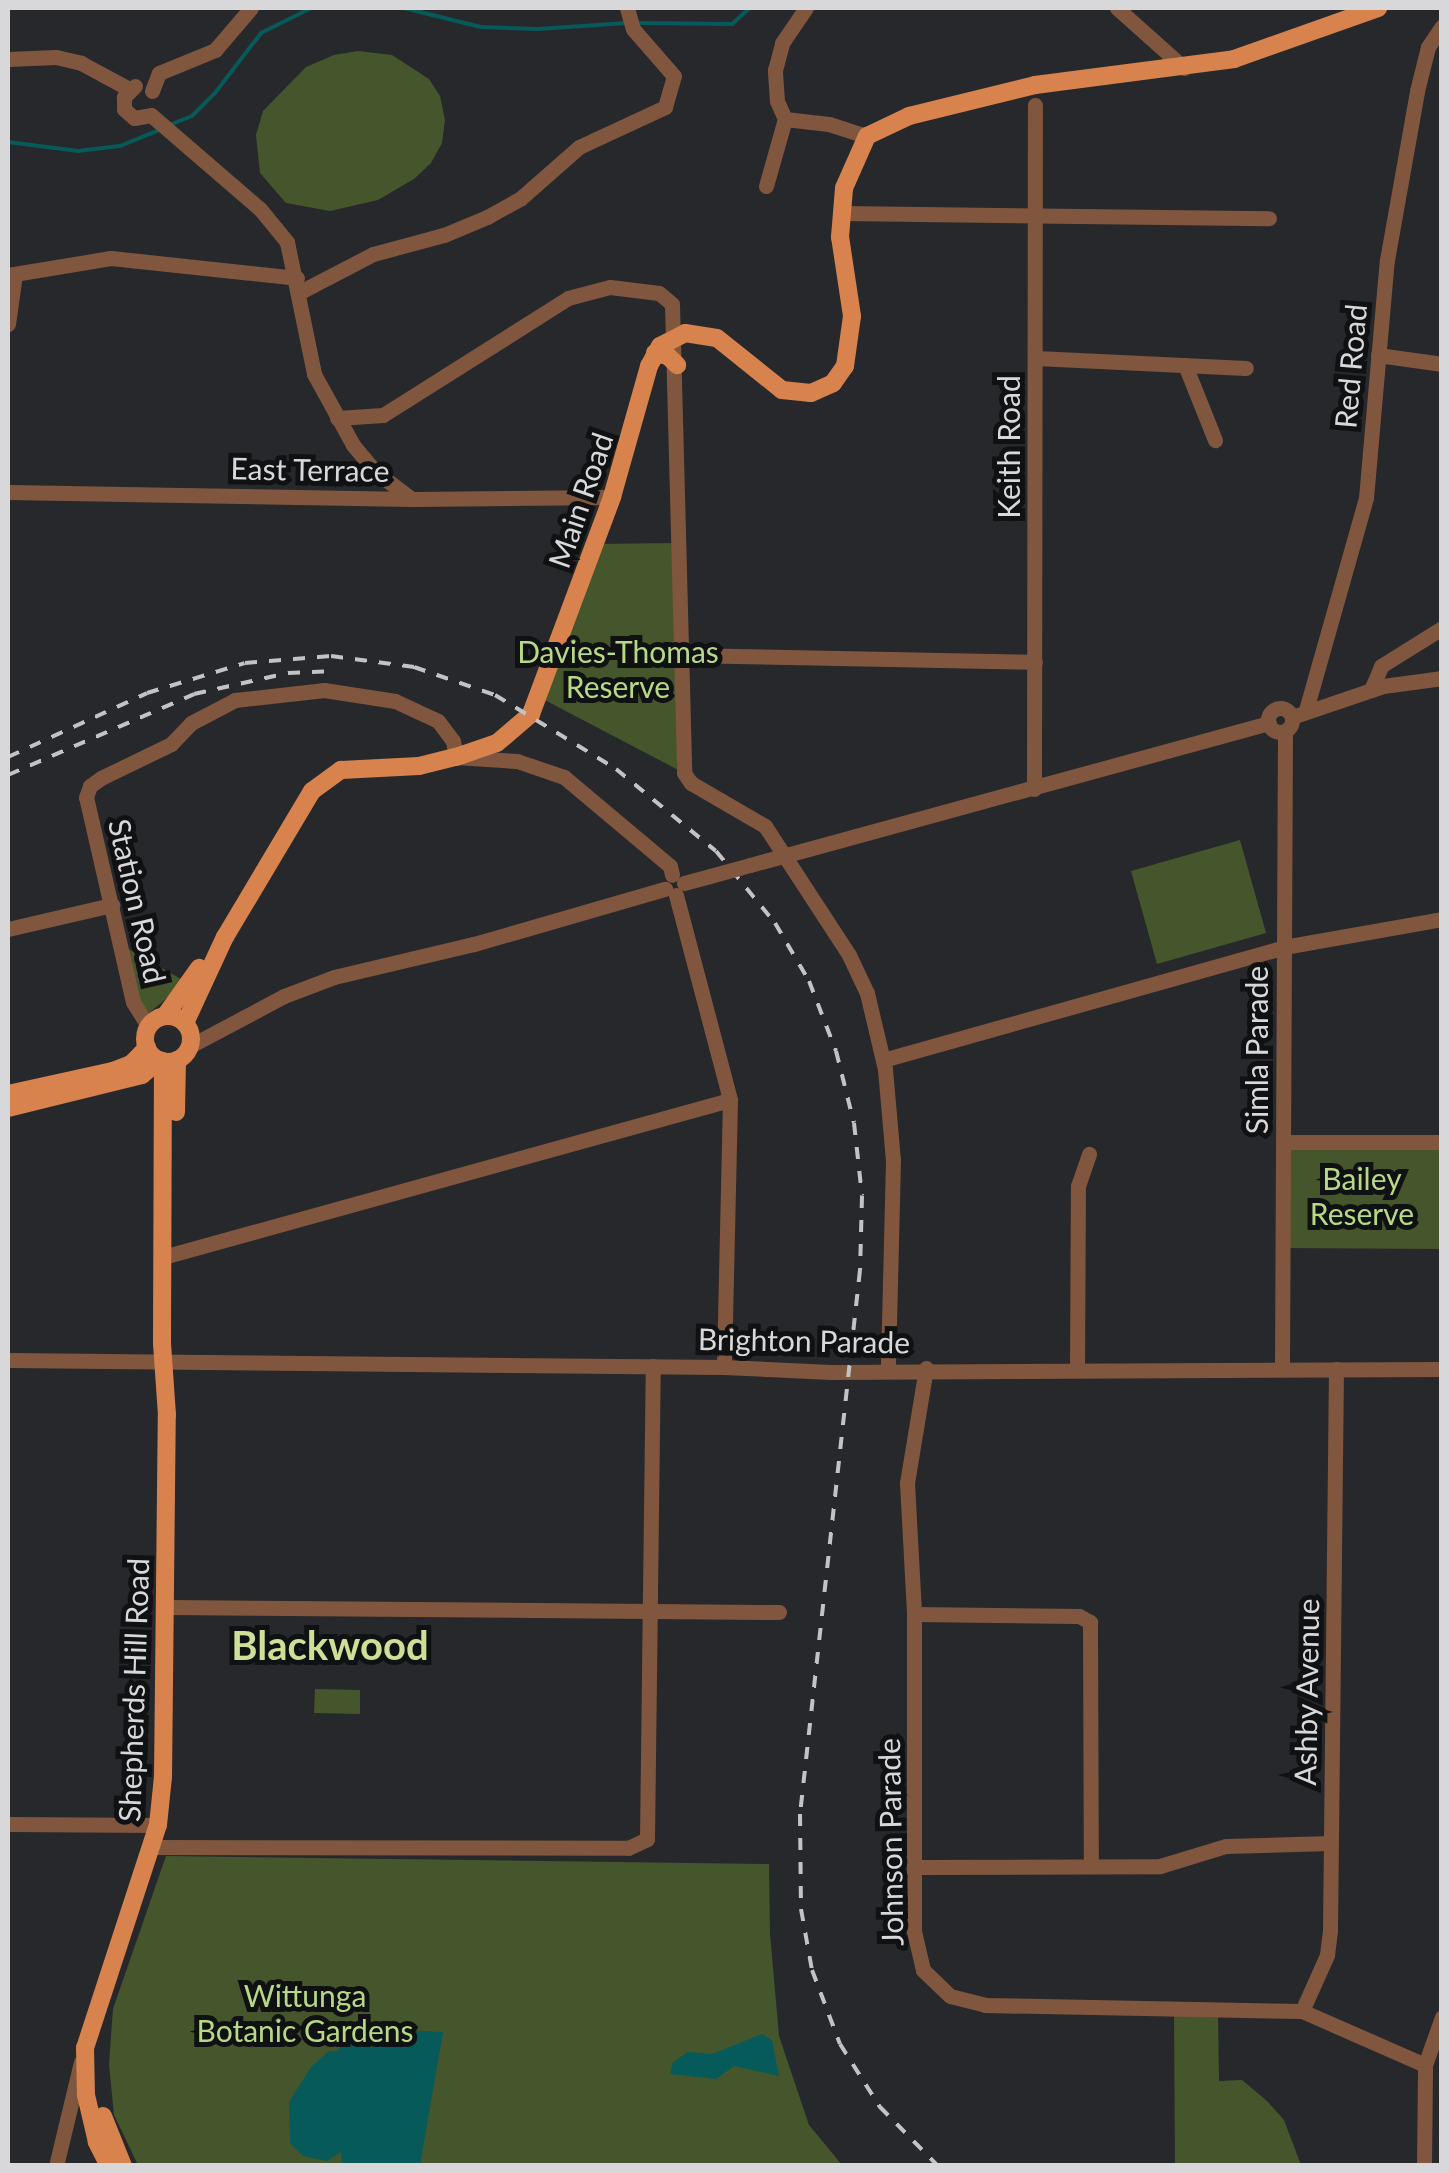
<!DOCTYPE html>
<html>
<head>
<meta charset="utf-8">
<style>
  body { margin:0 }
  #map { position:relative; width:1449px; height:2173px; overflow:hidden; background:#27282b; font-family:Lato,sans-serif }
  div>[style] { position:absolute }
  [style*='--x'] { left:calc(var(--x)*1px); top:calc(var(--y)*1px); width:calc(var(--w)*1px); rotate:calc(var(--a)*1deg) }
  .green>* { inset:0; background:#46562c }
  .water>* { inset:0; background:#065a5a }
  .stream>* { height:4px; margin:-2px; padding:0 2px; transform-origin:2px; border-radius:2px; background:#065a5a }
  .minor>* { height:15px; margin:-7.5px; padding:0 7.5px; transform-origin:7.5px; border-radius:7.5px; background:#80573e }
  .minor>.ring { margin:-7.5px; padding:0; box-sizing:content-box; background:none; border:15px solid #80573e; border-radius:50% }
  .major>* { height:18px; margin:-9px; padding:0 9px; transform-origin:9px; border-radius:9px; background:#d8834d }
  .major>.ring { margin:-9px; padding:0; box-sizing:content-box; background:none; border:18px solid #d8834d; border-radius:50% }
  .rail>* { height:4px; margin-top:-2px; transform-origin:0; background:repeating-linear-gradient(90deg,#c3c3c6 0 12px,transparent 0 24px) }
  .minor-bridge>* { height:15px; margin:-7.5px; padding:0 7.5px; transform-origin:7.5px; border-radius:7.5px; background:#80573e }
  span { translate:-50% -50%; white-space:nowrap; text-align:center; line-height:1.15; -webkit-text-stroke:10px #101112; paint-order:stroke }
  .street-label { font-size:30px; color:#d8d8da }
  .park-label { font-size:30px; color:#b8d983 }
  .district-label { font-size:40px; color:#cee095; font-weight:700 }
  .frame { position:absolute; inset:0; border:10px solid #d8d8da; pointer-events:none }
</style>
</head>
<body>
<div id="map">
  <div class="green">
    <i style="clip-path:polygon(358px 51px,392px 55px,429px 79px,440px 96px,445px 120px,442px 143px,431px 163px,414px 179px,378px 200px,330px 211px,286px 203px,260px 173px,256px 135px,263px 111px,306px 67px,334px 55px)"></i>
    <i style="clip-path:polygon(677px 543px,684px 773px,539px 697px,595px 544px)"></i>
    <i style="clip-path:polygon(1240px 840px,1266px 933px,1157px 964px,1131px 871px)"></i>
    <i style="clip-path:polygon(127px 948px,186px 982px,149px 1013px,142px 1012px)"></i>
    <i style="clip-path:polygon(1283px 1142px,1441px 1142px,1441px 1249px,1283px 1248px)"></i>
    <i style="clip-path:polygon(315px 1689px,360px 1690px,360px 1714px,314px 1713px)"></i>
    <i style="clip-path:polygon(166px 1856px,769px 1864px,770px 1934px,779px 2036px,809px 2125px,842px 2165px,138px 2165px,114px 2115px,109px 2064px,113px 2009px)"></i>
    <i style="clip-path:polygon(1174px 2012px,1218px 2013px,1219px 2081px,1242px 2080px,1267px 2101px,1284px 2120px,1301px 2165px,1175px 2165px)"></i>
  </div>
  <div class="water">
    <i style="clip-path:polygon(373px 2026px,388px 2036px,402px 2030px,443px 2032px,420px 2165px,342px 2165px,341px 2152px,327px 2161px,303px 2156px,290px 2143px,289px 2102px,311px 2067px,329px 2051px,337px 2051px,353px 2029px)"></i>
    <i style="clip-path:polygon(762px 2034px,772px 2040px,779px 2076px,734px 2066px,716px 2079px,670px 2074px,673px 2062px,688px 2052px,712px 2054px)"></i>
  </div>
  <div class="stream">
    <i style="--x:404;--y:8;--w:79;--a:13.9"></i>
    <i style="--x:481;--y:27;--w:57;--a:2"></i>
    <i style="--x:538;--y:29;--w:89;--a:-3.9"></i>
    <i style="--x:636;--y:23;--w:96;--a:0.6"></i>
    <i style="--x:732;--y:24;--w:24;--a:-42"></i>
    <i style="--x:172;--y:124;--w:22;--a:-22"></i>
    <i style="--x:192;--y:116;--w:33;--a:-45"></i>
    <i style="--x:215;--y:93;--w:76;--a:-52.5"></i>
    <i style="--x:261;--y:33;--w:56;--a:-26.6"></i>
    <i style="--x:8;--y:142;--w:71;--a:7.3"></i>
    <i style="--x:78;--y:151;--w:42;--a:-6.8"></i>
    <i style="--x:120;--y:146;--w:42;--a:-22.3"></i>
  </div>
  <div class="minor">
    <i style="--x:1117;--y:8;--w:90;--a:41.8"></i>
    <i style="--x:8;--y:59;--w:48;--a:-2.4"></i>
    <i style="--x:56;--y:57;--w:26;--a:13"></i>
    <i style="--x:81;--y:63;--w:55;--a:28.4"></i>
    <i style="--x:135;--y:86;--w:16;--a:135"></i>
    <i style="--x:124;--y:97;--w:12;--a:90"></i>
    <i style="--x:124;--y:109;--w:13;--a:42"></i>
    <i style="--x:134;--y:118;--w:17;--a:-10"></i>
    <i style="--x:152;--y:91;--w:19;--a:-69"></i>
    <i style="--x:159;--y:73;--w:61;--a:-22.3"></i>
    <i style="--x:215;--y:50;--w:55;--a:-49.4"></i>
    <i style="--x:151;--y:115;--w:144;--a:40.8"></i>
    <i style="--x:260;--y:209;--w:43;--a:50.7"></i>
    <i style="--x:287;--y:242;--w:135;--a:78.4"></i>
    <i style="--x:314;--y:374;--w:81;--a:61.2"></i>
    <i style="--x:353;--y:445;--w:35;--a:50"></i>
    <i style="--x:376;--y:472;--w:41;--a:37.1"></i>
    <i style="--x:785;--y:119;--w:20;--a:-114"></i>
    <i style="--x:777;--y:101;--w:31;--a:-94"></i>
    <i style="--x:775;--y:70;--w:28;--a:-75"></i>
    <i style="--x:782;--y:43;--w:42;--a:-55.6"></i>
    <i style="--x:785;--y:119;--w:44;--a:6.5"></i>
    <i style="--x:829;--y:124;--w:40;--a:18"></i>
    <i style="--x:766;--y:186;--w:70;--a:-74.2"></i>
    <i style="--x:841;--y:213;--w:428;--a:0.7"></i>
    <i style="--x:8;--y:275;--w:104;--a:-9.4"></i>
    <i style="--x:111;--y:258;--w:187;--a:6.1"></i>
    <i style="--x:300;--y:292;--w:82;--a:-27.5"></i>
    <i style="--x:373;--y:254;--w:73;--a:-15"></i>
    <i style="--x:444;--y:235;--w:47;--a:-22.7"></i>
    <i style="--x:487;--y:217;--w:39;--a:-29"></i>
    <i style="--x:521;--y:198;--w:77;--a:-41.3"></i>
    <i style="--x:579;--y:147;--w:95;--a:-24.9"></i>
    <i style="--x:665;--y:107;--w:32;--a:-74"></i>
    <i style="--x:674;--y:76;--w:62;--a:-131.1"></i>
    <i style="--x:633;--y:29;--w:22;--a:-106"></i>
    <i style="--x:8;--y:324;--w:50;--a:-82"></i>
    <i style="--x:1378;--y:355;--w:65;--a:8"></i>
    <i style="--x:1036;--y:358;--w:210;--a:2.7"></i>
    <i style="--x:1185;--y:365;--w:81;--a:68.2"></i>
    <i style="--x:337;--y:418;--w:46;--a:-3.7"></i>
    <i style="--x:383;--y:415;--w:219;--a:-32.3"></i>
    <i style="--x:568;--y:298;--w:43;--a:-14.7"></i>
    <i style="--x:610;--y:287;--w:49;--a:7"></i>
    <i style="--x:659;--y:293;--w:17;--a:40"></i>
    <i style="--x:672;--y:304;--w:469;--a:88.5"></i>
    <i style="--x:684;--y:773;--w:12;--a:55"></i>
    <i style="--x:691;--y:783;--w:86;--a:30.2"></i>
    <i style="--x:765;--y:826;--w:154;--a:56.9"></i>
    <i style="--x:849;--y:955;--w:42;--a:64.7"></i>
    <i style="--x:867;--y:993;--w:78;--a:76.7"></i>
    <i style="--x:885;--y:1069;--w:91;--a:85"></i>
    <i style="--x:893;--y:1160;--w:210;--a:91.4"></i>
    <i style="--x:8;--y:492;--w:404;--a:1"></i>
    <i style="--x:412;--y:499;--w:200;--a:-0.6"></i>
    <i style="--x:682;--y:655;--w:353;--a:1.1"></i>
    <i style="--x:1371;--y:690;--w:26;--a:-67"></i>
    <i style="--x:1381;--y:666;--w:72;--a:-31.9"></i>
    <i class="ring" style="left:1268px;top:708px;width:9px;height:9px"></i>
    <i style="--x:1306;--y:710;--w:220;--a:-74.2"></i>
    <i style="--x:1366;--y:498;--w:239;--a:-85"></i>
    <i style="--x:1387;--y:260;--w:172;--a:-79.9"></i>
    <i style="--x:1417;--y:91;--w:45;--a:-76"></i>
    <i style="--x:1428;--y:47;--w:25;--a:-56"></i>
    <i style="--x:1292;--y:717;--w:96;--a:-18.8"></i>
    <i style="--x:1383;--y:686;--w:60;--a:-7.7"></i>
    <i style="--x:1034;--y:789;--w:684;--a:-89.92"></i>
    <i style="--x:750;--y:865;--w:538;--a:-15.3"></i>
    <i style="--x:684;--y:883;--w:27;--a:-15"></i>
    <i style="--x:676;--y:895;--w:212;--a:75.2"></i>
    <i style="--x:730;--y:1100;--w:267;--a:91.3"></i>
    <i style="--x:8;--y:929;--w:107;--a:-13"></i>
    <i style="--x:148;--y:1026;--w:28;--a:-122"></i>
    <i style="--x:133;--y:1002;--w:210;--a:-102.9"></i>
    <i style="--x:86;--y:797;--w:12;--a:-70"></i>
    <i style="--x:90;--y:786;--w:14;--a:-36"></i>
    <i style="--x:101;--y:778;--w:78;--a:-25.9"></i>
    <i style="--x:171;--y:744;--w:29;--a:-46"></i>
    <i style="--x:191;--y:723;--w:50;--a:-27.6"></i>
    <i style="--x:235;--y:700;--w:90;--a:-6.4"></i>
    <i style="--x:324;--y:690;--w:72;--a:8.8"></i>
    <i style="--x:395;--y:701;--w:47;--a:24.9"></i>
    <i style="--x:438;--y:721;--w:25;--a:53"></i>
    <i style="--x:453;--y:741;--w:16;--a:79"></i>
    <i style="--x:456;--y:757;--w:61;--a:3.8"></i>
    <i style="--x:517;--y:761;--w:50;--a:18.8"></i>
    <i style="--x:564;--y:777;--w:138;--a:40"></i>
    <i style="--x:670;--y:866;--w:9;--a:77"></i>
    <i style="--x:190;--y:1046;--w:106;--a:-28"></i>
    <i style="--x:284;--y:996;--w:53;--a:-20.8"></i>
    <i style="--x:334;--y:977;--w:144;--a:-13.3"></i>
    <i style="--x:474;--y:944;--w:199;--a:-16.1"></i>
    <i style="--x:883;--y:1060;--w:417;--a:-15.7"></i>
    <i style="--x:1284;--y:947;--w:160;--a:-10"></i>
    <i style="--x:1283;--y:1142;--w:159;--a:0"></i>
    <i style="--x:163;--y:1257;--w:588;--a:-15.48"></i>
    <i style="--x:8;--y:1360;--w:716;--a:0.56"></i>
    <i style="--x:724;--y:1367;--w:107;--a:2.7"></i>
    <i style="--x:831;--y:1372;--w:611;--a:-0.28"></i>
    <i style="--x:926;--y:1368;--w:117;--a:99.4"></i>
    <i style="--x:907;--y:1483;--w:131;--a:86.9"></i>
    <i style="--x:914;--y:1614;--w:317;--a:90"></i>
    <i style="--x:914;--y:1931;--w:40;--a:77"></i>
    <i style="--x:923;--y:1970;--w:37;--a:44"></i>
    <i style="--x:950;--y:1996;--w:36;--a:14"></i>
    <i style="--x:985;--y:2005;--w:317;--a:1.1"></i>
    <i style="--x:1302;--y:2011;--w:134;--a:23.7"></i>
    <i style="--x:1077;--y:1368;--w:182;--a:-89.7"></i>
    <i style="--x:1078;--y:1186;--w:34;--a:-71"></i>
    <i style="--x:1282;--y:1369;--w:638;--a:-89.73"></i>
    <i style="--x:166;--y:1607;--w:613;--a:0.47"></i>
    <i style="--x:914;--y:1614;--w:165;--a:0.7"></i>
    <i style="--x:1079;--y:1616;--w:13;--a:29"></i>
    <i style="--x:1090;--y:1622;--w:244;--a:89.8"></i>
    <i style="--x:8;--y:1824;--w:150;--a:0.4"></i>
    <i style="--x:152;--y:1847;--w:476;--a:0.1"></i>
    <i style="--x:628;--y:1848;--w:21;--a:-25"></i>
    <i style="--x:647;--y:1839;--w:473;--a:-89.3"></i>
    <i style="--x:915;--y:1867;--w:245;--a:-0.2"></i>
    <i style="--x:1160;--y:1866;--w:69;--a:-16.9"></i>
    <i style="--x:1226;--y:1846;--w:105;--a:-1.6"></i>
    <i style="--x:1302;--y:2011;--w:61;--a:-65.9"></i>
    <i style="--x:1327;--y:1955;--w:24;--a:-83"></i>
    <i style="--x:1330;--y:1931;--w:562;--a:-89.39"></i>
    <i style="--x:56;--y:2166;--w:107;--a:-76.5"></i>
    <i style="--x:1424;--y:2166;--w:101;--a:-89.4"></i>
    <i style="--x:1425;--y:2065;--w:51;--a:-70.5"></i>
  </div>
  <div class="major">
    <i style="--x:655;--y:353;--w:13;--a:13"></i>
    <i style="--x:668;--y:356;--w:13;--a:45"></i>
    <i class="ring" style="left:145px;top:1016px;width:28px;height:28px"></i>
    <i style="--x:165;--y:1016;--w:59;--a:-54.7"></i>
    <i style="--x:185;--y:1023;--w:95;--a:-65.1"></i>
    <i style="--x:225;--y:937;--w:170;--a:-59.2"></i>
    <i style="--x:312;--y:791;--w:36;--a:-36"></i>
    <i style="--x:341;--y:770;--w:78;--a:-2.9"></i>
    <i style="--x:419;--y:766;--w:38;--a:-14"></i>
    <i style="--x:456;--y:757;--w:43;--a:-18.9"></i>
    <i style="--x:497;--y:743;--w:45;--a:-40.5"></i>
    <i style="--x:531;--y:714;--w:232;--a:-69.5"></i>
    <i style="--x:612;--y:497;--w:136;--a:-74.2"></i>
    <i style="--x:649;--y:366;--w:23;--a:-61"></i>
    <i style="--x:660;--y:346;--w:28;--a:-27"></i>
    <i style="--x:685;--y:333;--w:32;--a:9"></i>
    <i style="--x:717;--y:338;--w:83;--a:38.7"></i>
    <i style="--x:782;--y:390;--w:29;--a:6"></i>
    <i style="--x:811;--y:393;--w:24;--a:-24"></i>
    <i style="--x:833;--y:383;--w:21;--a:-55"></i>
    <i style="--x:845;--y:366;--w:50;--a:-82"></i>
    <i style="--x:852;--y:316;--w:80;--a:-98.6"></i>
    <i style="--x:840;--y:237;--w:49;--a:-85.3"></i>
    <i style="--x:844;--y:188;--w:57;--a:-66.1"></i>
    <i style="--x:867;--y:136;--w:47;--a:-25.5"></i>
    <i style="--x:909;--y:116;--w:130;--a:-13.8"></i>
    <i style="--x:1035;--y:85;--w:201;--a:-7.4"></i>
    <i style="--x:1234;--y:59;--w:153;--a:-19.5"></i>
    <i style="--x:8;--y:1094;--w:107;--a:-12.4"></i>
    <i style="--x:113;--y:1071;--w:19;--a:-21"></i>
    <i style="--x:131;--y:1064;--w:23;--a:-45"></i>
    <i style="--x:8;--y:1108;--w:138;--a:-13.8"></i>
    <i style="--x:142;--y:1075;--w:23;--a:-41"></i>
    <i style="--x:176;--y:1112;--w:52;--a:-88.9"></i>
    <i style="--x:103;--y:2116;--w:54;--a:68.2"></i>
    <i style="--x:109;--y:2166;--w:27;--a:-117"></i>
    <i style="--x:97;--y:2142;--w:48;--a:-103.2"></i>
    <i style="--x:86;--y:2095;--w:47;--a:-91.2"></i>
    <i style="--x:85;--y:2048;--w:235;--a:-71.9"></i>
    <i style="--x:158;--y:1825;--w:48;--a:-84.1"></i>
    <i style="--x:163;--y:1777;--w:362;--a:-89.4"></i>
    <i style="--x:167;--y:1415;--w:72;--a:-94"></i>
    <i style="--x:162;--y:1343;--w:282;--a:-89.8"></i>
  </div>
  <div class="rail">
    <i style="--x:8;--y:757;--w:153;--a:-24.7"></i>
    <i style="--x:147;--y:693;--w:102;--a:-17"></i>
    <i style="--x:245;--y:663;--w:86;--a:-4.7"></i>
    <i style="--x:331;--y:656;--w:84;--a:7.5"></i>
    <i style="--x:414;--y:667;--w:86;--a:19.1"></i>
    <i style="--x:495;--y:695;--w:142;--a:31.4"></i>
    <i style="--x:616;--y:769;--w:129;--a:39.4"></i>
    <i style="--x:716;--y:851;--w:93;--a:50.7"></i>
    <i style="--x:775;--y:923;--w:67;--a:59.6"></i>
    <i style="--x:809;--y:981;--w:75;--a:68.9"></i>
    <i style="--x:836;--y:1051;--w:74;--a:76"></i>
    <i style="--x:854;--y:1123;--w:73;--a:83.7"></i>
    <i style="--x:862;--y:1196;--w:74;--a:91.5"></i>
    <i style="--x:860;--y:1270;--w:547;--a:96.29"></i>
    <i style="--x:800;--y:1814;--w:95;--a:89.4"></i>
    <i style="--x:801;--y:1909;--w:62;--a:79.8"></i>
    <i style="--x:812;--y:1970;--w:79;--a:69.3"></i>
    <i style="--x:840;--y:2044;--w:75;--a:57.6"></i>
    <i style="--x:880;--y:2107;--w:83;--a:45.5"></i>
    <i style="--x:8;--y:775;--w:203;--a:-23.5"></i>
    <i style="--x:194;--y:694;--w:96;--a:-12.6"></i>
    <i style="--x:288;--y:673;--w:48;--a:-2.4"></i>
  </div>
  <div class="minor-bridge">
    <i style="--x:710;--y:876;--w:41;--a:-15.4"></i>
  </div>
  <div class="street-label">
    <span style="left:1350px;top:366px;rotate:-85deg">Red Road</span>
    <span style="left:1008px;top:447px;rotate:-90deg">Keith Road</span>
    <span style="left:310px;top:469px;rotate:1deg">East Terrace</span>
    <span style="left:580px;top:500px;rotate:-71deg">Main Road</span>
    <span style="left:138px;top:901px;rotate:77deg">Station Road</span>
    <span style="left:1256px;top:1050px;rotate:-90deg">Simla Parade</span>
    <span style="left:804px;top:1340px;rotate:1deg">Brighton Parade</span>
    <span style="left:133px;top:1690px;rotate:-88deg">Shepherds Hill Road</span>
    <span style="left:1306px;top:1692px;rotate:-89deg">Ashby Avenue</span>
    <span style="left:890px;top:1842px;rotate:-91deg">Johnson Parade</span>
  </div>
  <div class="park-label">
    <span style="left:618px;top:668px">Davies-Thomas<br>Reserve</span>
    <span style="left:1362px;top:1195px">Bailey<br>Reserve</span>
    <span style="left:305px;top:2012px">Wittunga<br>Botanic Gardens</span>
  </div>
  <div class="district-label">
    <span style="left:330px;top:1645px">Blackwood</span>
  </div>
  <div class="frame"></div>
</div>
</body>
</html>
